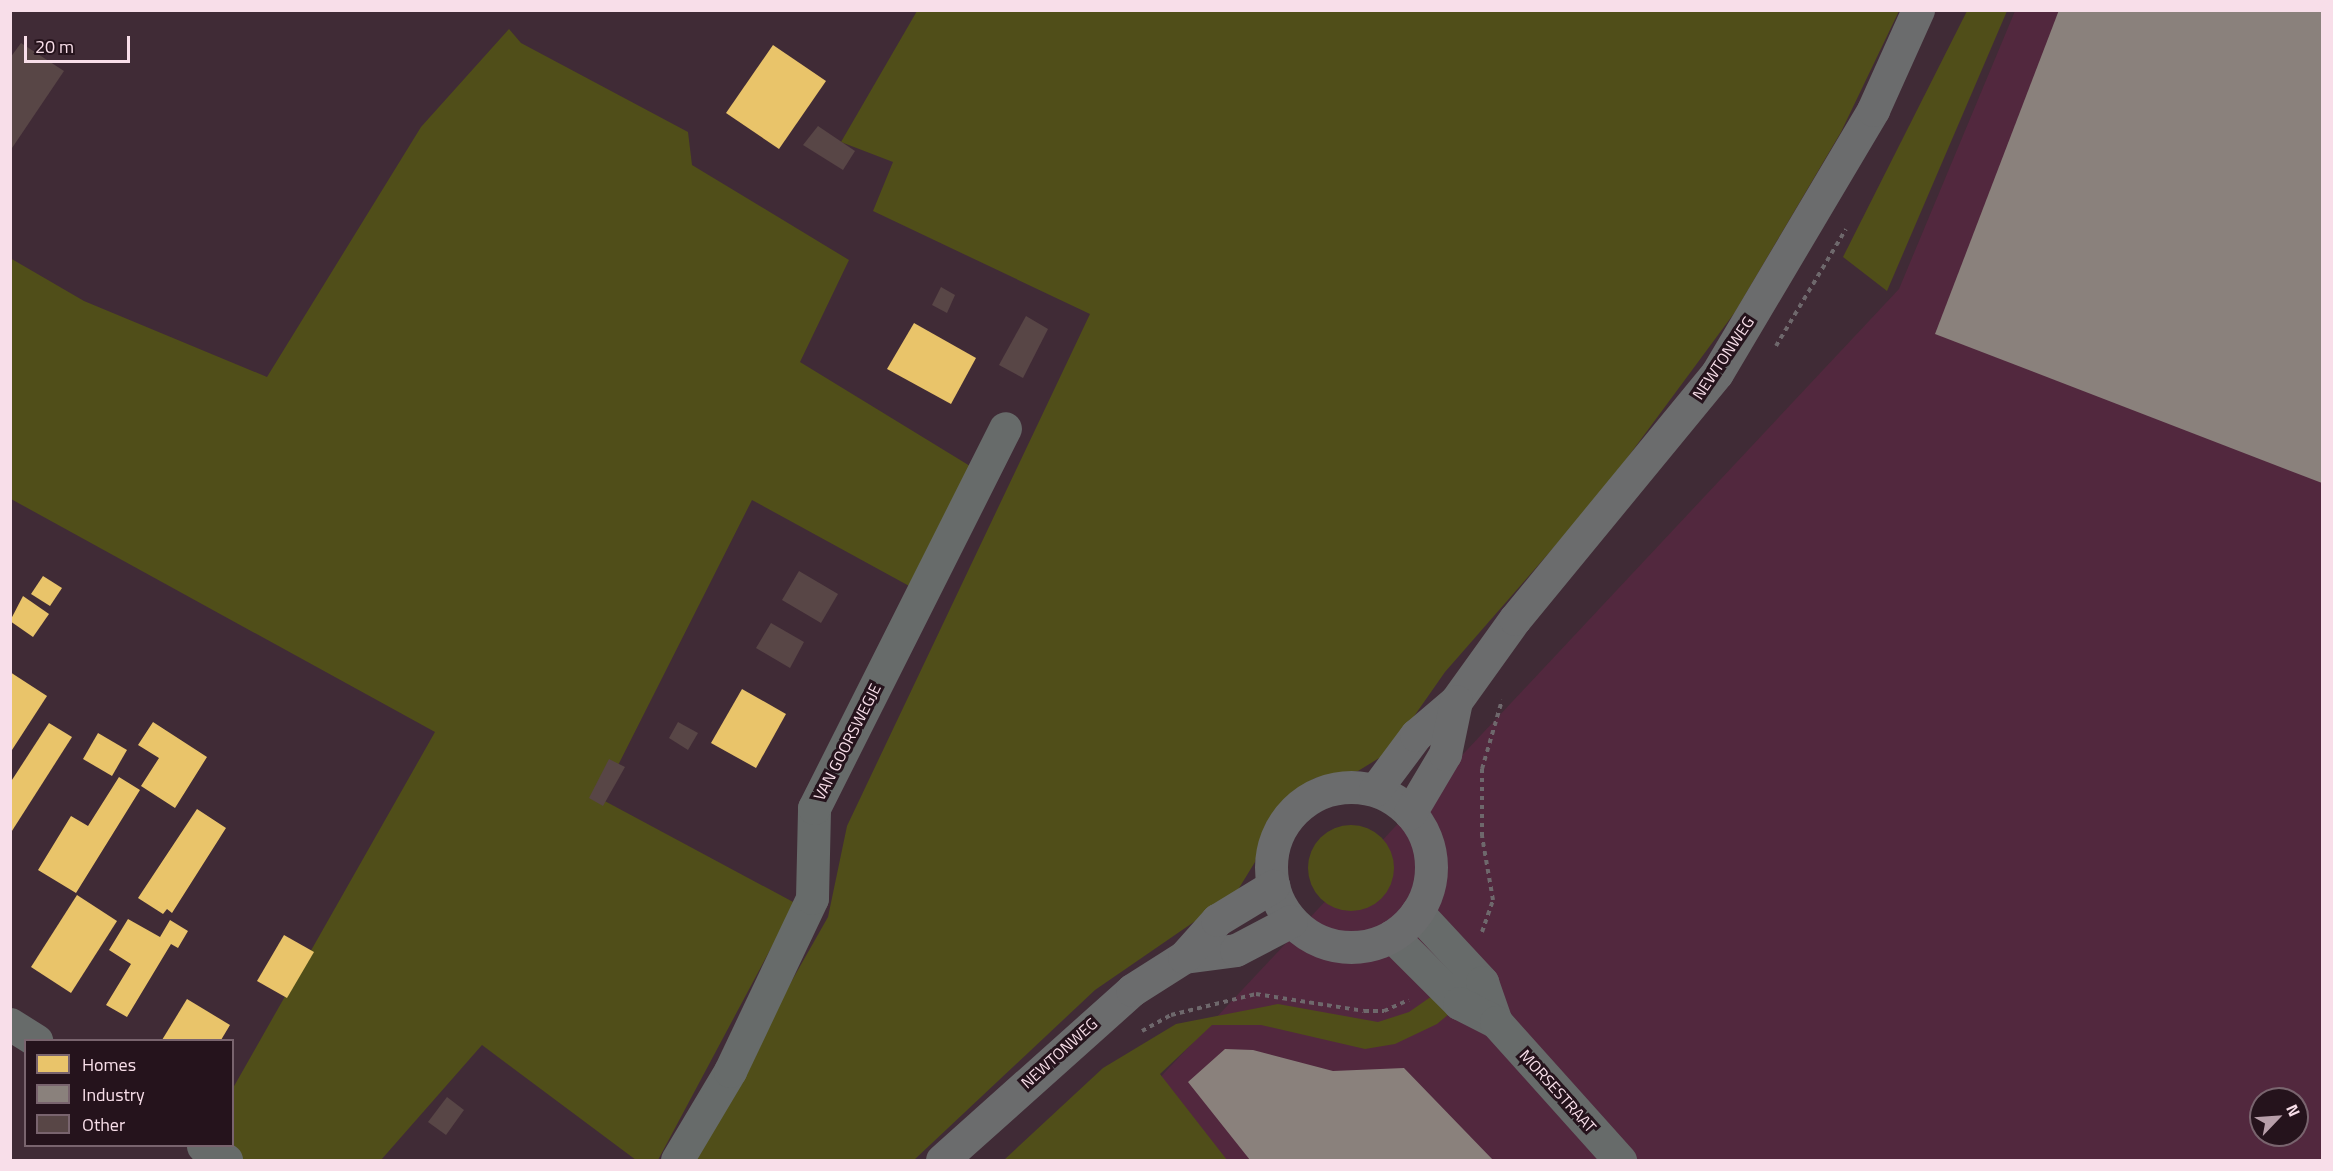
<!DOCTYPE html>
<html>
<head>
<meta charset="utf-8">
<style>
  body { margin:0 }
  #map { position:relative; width:2333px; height:1171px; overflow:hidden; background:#402b36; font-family:"Titillium Web",sans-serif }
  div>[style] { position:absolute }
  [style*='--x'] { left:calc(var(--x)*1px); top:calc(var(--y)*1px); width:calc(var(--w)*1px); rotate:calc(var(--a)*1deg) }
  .built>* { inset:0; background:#52283e }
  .green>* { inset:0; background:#504e19 }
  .round { border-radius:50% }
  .homes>* { inset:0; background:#e9c46a }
  .industry>* { inset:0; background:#8a817c }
  .building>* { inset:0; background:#584646 }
  .path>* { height:4px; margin-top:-2px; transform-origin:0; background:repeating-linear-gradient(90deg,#6e686c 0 4.5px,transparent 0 9px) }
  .minor>* { height:33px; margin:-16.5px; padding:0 16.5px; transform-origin:16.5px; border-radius:16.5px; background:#676b6a }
  .secondary>* { height:33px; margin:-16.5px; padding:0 16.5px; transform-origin:16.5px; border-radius:16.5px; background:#6b6c6d }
  .secondary>.ring { margin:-16.5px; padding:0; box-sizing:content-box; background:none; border:33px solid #6b6c6d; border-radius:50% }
  span { translate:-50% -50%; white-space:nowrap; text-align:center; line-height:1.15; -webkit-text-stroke:6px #25131c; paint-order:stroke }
  .street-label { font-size:16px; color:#f8dee9 }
  .frame { position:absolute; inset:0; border:12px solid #f8dee9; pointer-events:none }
  .legend { position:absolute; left:24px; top:1039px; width:210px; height:108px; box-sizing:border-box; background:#25131c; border:2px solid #79646e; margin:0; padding:8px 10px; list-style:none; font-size:18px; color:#f8dee9 }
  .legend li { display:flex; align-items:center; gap:12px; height:30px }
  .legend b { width:30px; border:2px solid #79646e }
  .north { position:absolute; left:2249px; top:1087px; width:60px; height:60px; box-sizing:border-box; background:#25131c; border:2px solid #79646e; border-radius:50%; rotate:65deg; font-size:16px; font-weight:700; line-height:24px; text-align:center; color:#f8dee9 }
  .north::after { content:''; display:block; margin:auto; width:21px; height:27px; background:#b89faa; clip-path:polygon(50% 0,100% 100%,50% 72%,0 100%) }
  .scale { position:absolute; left:24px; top:36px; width:106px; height:27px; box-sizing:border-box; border:3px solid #f8dee9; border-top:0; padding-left:8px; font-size:18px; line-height:21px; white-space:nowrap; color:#f8dee9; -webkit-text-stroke:4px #25131c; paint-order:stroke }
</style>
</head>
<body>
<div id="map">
  <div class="built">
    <i style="clip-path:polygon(evenodd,2015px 11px,2322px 11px,2322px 1160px,1212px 1160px,1153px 1085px,1899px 289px,2015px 11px,2261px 1099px,2297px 1099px,2297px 1135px,2261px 1135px,2261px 1099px)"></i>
  </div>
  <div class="green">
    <i style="clip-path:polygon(917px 11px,1899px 11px,1841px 132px,1735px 312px,1602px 492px,1445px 672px,1389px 752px,1358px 771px,1315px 778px,1292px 792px,1266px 823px,1255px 862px,1236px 893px,1095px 990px,914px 1160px,690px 1160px,828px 917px,847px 826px,1090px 314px,873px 211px,893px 162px,841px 142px)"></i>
    <i style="clip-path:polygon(1967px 11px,2007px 11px,1887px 291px,1843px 257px)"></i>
    <i style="clip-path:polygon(509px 29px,521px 43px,688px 132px,692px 165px,849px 260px,800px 362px,970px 466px,911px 587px,752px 500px,601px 799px,795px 903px,658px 1160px,636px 1160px,482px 1045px,381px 1160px,243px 1160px,219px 1146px,232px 1146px,233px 1088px,435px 732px,11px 499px,10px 258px,84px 301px,267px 377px,421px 127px)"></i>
    <i class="round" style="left:1308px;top:825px;width:86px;height:86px"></i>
    <i style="clip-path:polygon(1432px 996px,1449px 1014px,1437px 1024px,1395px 1044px,1365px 1049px,1261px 1025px,1212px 1025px,1160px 1074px,1227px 1160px,1004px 1160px,1103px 1068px,1176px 1024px,1278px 1004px,1378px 1022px,1409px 1012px)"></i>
  </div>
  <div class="homes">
    <i style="clip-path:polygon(773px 45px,826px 81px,779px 149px,726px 113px)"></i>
    <i style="clip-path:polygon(914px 323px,976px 358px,951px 404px,887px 369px)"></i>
    <i style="clip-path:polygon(43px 576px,62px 588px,50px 606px,31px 594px)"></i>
    <i style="clip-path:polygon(23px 596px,49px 614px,33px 637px,10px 621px)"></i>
    <i style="clip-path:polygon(10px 672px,47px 696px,10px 753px)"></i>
    <i style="clip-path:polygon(742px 689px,786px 714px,756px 768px,711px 743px)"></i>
    <i style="clip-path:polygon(153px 722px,207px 757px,175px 808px,141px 786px,159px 758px,138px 745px)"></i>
    <i style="clip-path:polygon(49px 723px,72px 737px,10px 834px,10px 783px)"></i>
    <i style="clip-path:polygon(98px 733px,127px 750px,112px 776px,83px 759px)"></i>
    <i style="clip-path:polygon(119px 777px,140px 790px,76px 893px,38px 870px,71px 816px,88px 826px)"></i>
    <i style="clip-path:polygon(197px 809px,226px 828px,172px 913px,167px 909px,163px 914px,138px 898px)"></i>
    <i style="clip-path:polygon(77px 895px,117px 921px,71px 993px,31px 967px)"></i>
    <i style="clip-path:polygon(128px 919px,160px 937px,170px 920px,188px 931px,178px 948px,171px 944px,127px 1017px,106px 1005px,131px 964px,109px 950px)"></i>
    <i style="clip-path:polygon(284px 935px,314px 952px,287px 998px,257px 981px)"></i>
    <i style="clip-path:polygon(187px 999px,230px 1025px,221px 1040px,162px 1040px)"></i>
  </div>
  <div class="industry">
    <i style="clip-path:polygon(2059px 10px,2322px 10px,2322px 483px,1935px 334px)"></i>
    <i style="clip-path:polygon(1225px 1049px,1253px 1050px,1333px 1071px,1404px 1068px,1493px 1160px,1250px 1160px,1188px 1082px)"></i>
  </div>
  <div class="building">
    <i style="clip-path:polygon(21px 43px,64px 71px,10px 151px,10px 58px)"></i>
    <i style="clip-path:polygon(818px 126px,855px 151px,843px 170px,803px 145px)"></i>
    <i style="clip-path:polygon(941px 287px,955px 295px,947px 313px,932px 305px)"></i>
    <i style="clip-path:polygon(1026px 316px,1048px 329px,1023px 378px,999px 365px)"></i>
    <i style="clip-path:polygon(799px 571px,838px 594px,821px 623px,782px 600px)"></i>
    <i style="clip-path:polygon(771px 623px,804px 642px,790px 668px,756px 648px)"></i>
    <i style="clip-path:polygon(678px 722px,698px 733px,688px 750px,669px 738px)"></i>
    <i style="clip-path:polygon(609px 759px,625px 767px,603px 806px,589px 798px)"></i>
    <i style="clip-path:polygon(447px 1097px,464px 1110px,446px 1135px,428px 1122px)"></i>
  </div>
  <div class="path">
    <i style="--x:1776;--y:346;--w:136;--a:-59.1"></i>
    <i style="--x:1482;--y:932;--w:34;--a:-71"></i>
    <i style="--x:1493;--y:900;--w:65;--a:-99.8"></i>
    <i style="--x:1482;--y:836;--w:67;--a:-90"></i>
    <i style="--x:1482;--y:769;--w:72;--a:-73.8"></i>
    <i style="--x:1142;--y:1031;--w:33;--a:-29"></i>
    <i style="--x:1171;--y:1015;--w:88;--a:-13.9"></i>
    <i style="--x:1256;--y:994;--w:109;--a:8.9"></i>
    <i style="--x:1364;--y:1011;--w:20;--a:0"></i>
    <i style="--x:1384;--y:1011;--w:27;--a:-24"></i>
  </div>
  <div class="minor">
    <i style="--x:1417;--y:912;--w:96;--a:47.1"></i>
    <i style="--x:1482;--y:982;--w:42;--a:70.7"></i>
    <i style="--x:1392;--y:936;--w:95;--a:45"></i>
    <i style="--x:1459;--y:1003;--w:42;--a:27.2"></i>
    <i style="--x:1496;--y:1022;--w:186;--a:48.1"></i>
    <i style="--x:10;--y:1024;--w:31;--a:32"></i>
    <i style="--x:203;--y:1146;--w:27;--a:31"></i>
    <i style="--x:677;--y:1160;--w:104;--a:-59.2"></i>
    <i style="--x:730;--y:1071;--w:191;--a:-64.6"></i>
    <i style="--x:812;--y:898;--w:90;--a:-88.7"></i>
    <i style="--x:814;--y:808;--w:425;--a:-63.3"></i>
  </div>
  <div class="secondary">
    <i class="ring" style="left:1271px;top:787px;width:127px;height:127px"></i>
    <i style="--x:1375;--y:790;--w:69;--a:-53.3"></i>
    <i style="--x:1416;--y:735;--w:52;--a:-40.4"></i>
    <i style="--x:1456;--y:701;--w:101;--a:-54.3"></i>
    <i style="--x:1515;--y:619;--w:318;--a:-50.6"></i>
    <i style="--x:1717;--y:373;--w:306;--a:-59.3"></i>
    <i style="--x:1873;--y:110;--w:110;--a:-65.8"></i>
    <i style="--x:1410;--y:813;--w:69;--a:-59.3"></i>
    <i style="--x:1445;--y:754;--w:54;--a:-78.3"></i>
    <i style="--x:1184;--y:957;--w:52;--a:-7.7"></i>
    <i style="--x:1236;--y:950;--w:62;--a:-27.8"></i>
    <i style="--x:942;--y:1160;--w:255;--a:-41.8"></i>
    <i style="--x:1132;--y:990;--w:62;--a:-32.4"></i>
    <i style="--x:1184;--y:957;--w:50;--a:-48.3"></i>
    <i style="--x:1217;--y:920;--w:66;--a:-31.3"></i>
  </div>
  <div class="street-label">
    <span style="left:1723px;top:358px;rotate:-56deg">NEWTONWEG</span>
    <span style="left:847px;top:742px;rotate:-63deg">VAN GOORSWEGJE</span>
    <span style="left:1059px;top:1053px;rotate:-42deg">NEWTONWEG</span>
    <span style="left:1558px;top:1091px;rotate:48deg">MORSESTRAAT</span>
  </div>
  <div class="frame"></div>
  <ul class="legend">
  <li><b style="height:16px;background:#e9c46a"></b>Homes</li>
  <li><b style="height:16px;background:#8a817c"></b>Industry</li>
  <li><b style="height:16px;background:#584646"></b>Other</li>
  </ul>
  <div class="north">N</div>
  <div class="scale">20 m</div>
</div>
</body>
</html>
